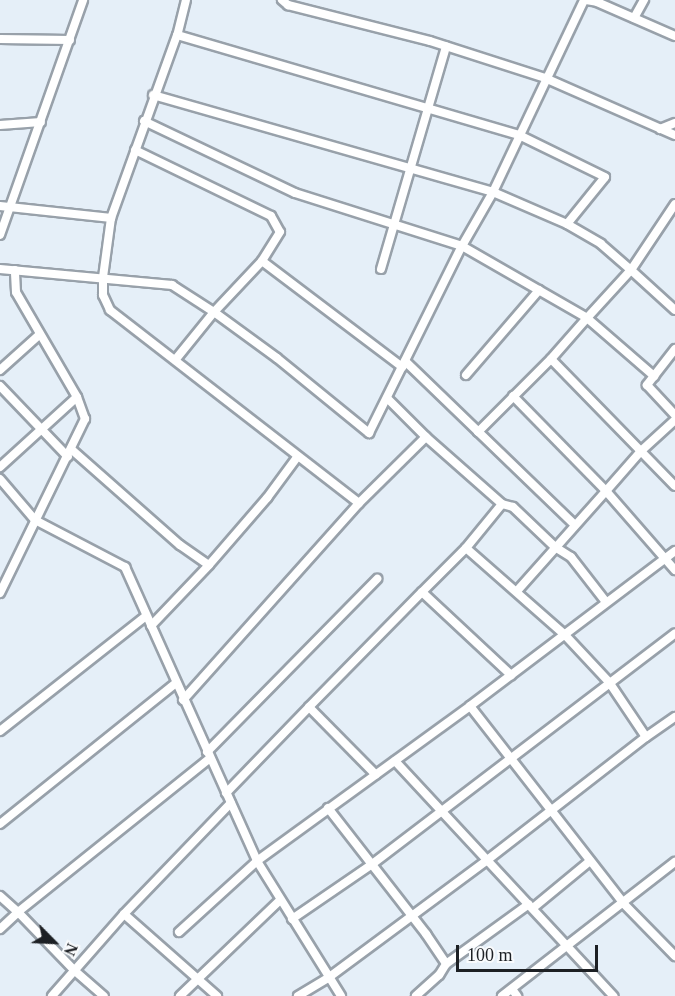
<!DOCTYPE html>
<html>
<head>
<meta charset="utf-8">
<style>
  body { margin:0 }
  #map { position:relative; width:675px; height:996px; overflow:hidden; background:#e5eff8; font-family:"Times New Roman",serif }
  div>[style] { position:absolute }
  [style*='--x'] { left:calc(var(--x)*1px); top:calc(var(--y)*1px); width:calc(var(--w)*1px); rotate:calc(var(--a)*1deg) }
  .roads { filter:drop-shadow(2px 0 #98a1aa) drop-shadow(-2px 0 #98a1aa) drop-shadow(0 2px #98a1aa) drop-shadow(0 -2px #98a1aa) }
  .minor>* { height:8px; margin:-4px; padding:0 4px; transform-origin:4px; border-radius:4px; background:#fff }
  span { translate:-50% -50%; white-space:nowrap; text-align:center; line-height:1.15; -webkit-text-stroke:4.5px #f9fbfd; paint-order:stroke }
  .north { position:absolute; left:24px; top:912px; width:60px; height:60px; -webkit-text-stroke:4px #f9fbfd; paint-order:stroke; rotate:114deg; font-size:16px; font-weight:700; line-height:24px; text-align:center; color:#1d2024 }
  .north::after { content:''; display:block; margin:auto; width:21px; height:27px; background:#1d2024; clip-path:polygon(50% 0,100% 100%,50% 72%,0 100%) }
  .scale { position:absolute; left:456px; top:945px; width:142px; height:27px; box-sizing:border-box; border:3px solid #1d2024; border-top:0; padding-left:8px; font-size:18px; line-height:21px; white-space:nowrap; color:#1d2024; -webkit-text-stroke:4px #f9fbfd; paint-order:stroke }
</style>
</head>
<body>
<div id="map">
  <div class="roads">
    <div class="minor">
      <i style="--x:186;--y:0;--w:36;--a:104"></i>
      <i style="--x:177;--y:35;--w:195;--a:109.8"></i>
      <i style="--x:111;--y:218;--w:60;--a:97.7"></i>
      <i style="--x:103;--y:277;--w:18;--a:90"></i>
      <i style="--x:103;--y:295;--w:17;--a:65"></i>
      <i style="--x:110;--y:310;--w:315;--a:37.8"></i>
      <i style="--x:282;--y:0;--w:8;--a:40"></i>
      <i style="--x:288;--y:5;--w:146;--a:14.2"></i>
      <i style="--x:430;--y:41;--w:121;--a:17.8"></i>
      <i style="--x:545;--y:78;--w:142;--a:23.7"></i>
      <i style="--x:586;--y:0;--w:11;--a:10"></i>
      <i style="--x:597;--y:2;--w:85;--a:23.6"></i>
      <i style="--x:634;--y:18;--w:21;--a:-61"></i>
      <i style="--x:0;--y:39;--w:70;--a:0.8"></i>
      <i style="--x:153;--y:95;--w:354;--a:15.9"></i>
      <i style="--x:493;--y:192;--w:81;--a:23.4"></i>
      <i style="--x:567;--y:224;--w:60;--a:-51"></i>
      <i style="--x:605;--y:177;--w:96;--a:-154"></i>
      <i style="--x:519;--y:135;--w:356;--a:-163.7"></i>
      <i style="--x:144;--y:121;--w:167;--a:25.5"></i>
      <i style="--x:295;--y:193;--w:175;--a:17.6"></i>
      <i style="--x:462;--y:246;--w:144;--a:29.9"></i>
      <i style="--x:587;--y:318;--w:65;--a:-47.5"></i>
      <i style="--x:631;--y:270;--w:59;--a:42.3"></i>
      <i style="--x:0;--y:125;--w:41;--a:-4.2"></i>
      <i style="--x:660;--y:129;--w:16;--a:-22"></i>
      <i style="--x:135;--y:150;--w:151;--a:25.9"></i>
      <i style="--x:271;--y:216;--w:18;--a:61"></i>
      <i style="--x:280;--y:232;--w:34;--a:122"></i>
      <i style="--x:262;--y:261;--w:70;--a:133.3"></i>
      <i style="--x:214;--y:312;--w:60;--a:129"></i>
      <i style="--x:0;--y:206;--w:112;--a:6.2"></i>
      <i style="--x:567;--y:224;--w:39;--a:30"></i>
      <i style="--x:601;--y:244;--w:40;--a:41"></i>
      <i style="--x:631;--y:270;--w:79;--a:-56.3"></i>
      <i style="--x:0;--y:235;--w:249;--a:-70.5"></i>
      <i style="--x:262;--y:261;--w:176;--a:37.1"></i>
      <i style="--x:0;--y:269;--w:173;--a:5.3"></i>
      <i style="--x:172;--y:285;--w:50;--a:32.7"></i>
      <i style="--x:214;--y:312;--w:78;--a:36.1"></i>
      <i style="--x:277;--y:358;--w:119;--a:39.2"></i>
      <i style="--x:369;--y:433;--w:209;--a:-63.6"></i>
      <i style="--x:462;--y:246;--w:62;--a:-60.1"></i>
      <i style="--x:493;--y:192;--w:212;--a:-64.6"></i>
      <i style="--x:381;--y:269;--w:232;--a:-73.7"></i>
      <i style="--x:675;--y:349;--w:46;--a:127.9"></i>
      <i style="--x:647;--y:385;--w:41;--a:47"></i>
      <i style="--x:551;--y:359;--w:177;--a:45.7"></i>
      <i style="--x:405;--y:361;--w:236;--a:44"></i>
      <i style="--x:0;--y:370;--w:52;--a:-41.9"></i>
      <i style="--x:466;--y:375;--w:112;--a:-49.3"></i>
      <i style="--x:0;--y:386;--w:98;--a:46.2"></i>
      <i style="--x:513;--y:396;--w:133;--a:45.6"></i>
      <i style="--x:606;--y:491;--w:53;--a:-48.8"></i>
      <i style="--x:641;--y:451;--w:46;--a:-42.4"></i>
      <i style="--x:387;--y:398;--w:55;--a:45"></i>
      <i style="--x:426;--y:437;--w:101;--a:41.4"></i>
      <i style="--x:502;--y:504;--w:11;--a:15"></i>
      <i style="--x:513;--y:507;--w:58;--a:43.6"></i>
      <i style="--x:555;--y:547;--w:19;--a:32"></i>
      <i style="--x:571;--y:557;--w:57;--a:52.1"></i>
      <i style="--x:478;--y:432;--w:103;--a:-45"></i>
      <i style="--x:551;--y:359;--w:55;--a:-48.7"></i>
      <i style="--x:587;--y:318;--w:89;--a:40.9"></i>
      <i style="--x:71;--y:449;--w:145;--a:41.4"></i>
      <i style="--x:180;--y:545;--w:35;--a:35"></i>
      <i style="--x:209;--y:565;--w:84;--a:133.6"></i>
      <i style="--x:0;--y:467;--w:104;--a:-42.3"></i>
      <i style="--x:0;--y:479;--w:54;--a:49.5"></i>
      <i style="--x:35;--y:520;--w:102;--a:27.6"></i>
      <i style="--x:125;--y:567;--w:322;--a:65.8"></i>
      <i style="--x:257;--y:861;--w:263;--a:-36"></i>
      <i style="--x:502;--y:504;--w:57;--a:129.3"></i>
      <i style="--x:466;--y:548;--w:132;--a:41.3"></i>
      <i style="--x:565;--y:635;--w:64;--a:46.9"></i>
      <i style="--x:609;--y:682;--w:66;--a:56.1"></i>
      <i style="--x:646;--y:737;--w:35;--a:-35"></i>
      <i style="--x:675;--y:551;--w:257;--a:142.9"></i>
      <i style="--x:470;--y:706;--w:251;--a:52.1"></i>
      <i style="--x:624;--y:904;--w:73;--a:45.6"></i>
      <i style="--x:209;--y:565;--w:89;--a:-49.1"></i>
      <i style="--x:267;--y:498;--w:52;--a:-53.6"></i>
      <i style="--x:517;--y:591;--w:134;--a:-48.3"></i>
      <i style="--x:606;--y:491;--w:105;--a:48.9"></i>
      <i style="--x:422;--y:592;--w:62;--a:-45"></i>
      <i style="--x:0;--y:593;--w:194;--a:-64"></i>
      <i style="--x:85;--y:419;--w:23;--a:-110"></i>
      <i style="--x:77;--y:397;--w:121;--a:-120.2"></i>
      <i style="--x:16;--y:292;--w:22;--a:-93"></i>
      <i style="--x:183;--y:700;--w:264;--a:-48.2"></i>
      <i style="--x:359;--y:503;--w:94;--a:-44.6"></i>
      <i style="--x:309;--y:707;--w:161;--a:-45.5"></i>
      <i style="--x:422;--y:592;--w:122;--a:43"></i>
      <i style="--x:0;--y:731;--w:186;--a:-38.2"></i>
      <i style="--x:207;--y:752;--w:243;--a:-45.5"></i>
      <i style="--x:395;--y:761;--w:321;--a:47.1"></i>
      <i style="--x:226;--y:793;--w:120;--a:-46"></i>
      <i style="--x:309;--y:707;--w:95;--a:45.4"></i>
      <i style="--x:328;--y:808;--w:160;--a:52.1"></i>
      <i style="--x:426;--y:934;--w:36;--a:56"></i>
      <i style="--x:446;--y:964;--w:13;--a:122"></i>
      <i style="--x:439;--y:975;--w:31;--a:138"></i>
      <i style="--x:0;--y:824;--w:226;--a:-38.7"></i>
      <i style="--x:0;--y:896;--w:24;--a:42"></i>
      <i style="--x:18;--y:912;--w:246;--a:-38.7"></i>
      <i style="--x:533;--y:908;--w:74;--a:-39.5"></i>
      <i style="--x:124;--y:914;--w:124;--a:41.4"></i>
      <i style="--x:292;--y:919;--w:96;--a:-34.4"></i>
      <i style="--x:371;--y:865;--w:382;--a:-37.3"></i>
      <i style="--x:0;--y:929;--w:25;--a:-43"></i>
      <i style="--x:18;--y:912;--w:82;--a:46"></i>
      <i style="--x:75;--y:971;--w:38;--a:41"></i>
      <i style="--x:179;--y:932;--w:105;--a:-42.3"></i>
      <i style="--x:257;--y:861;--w:159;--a:58.1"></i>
      <i style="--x:446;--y:964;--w:102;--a:-35.9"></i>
      <i style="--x:512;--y:989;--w:9;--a:54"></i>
      <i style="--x:52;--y:996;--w:109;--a:-48.7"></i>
      <i style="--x:124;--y:914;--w:154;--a:-46.1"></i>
      <i style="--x:180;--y:996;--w:139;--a:-43.8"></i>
      <i style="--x:298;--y:996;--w:35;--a:-31"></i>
      <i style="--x:328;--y:978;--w:197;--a:-36.5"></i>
      <i style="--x:486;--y:861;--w:202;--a:-37.8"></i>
      <i style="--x:502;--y:996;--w:219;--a:-37.8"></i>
    </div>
  </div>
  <div class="north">N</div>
  <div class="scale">100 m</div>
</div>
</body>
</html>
